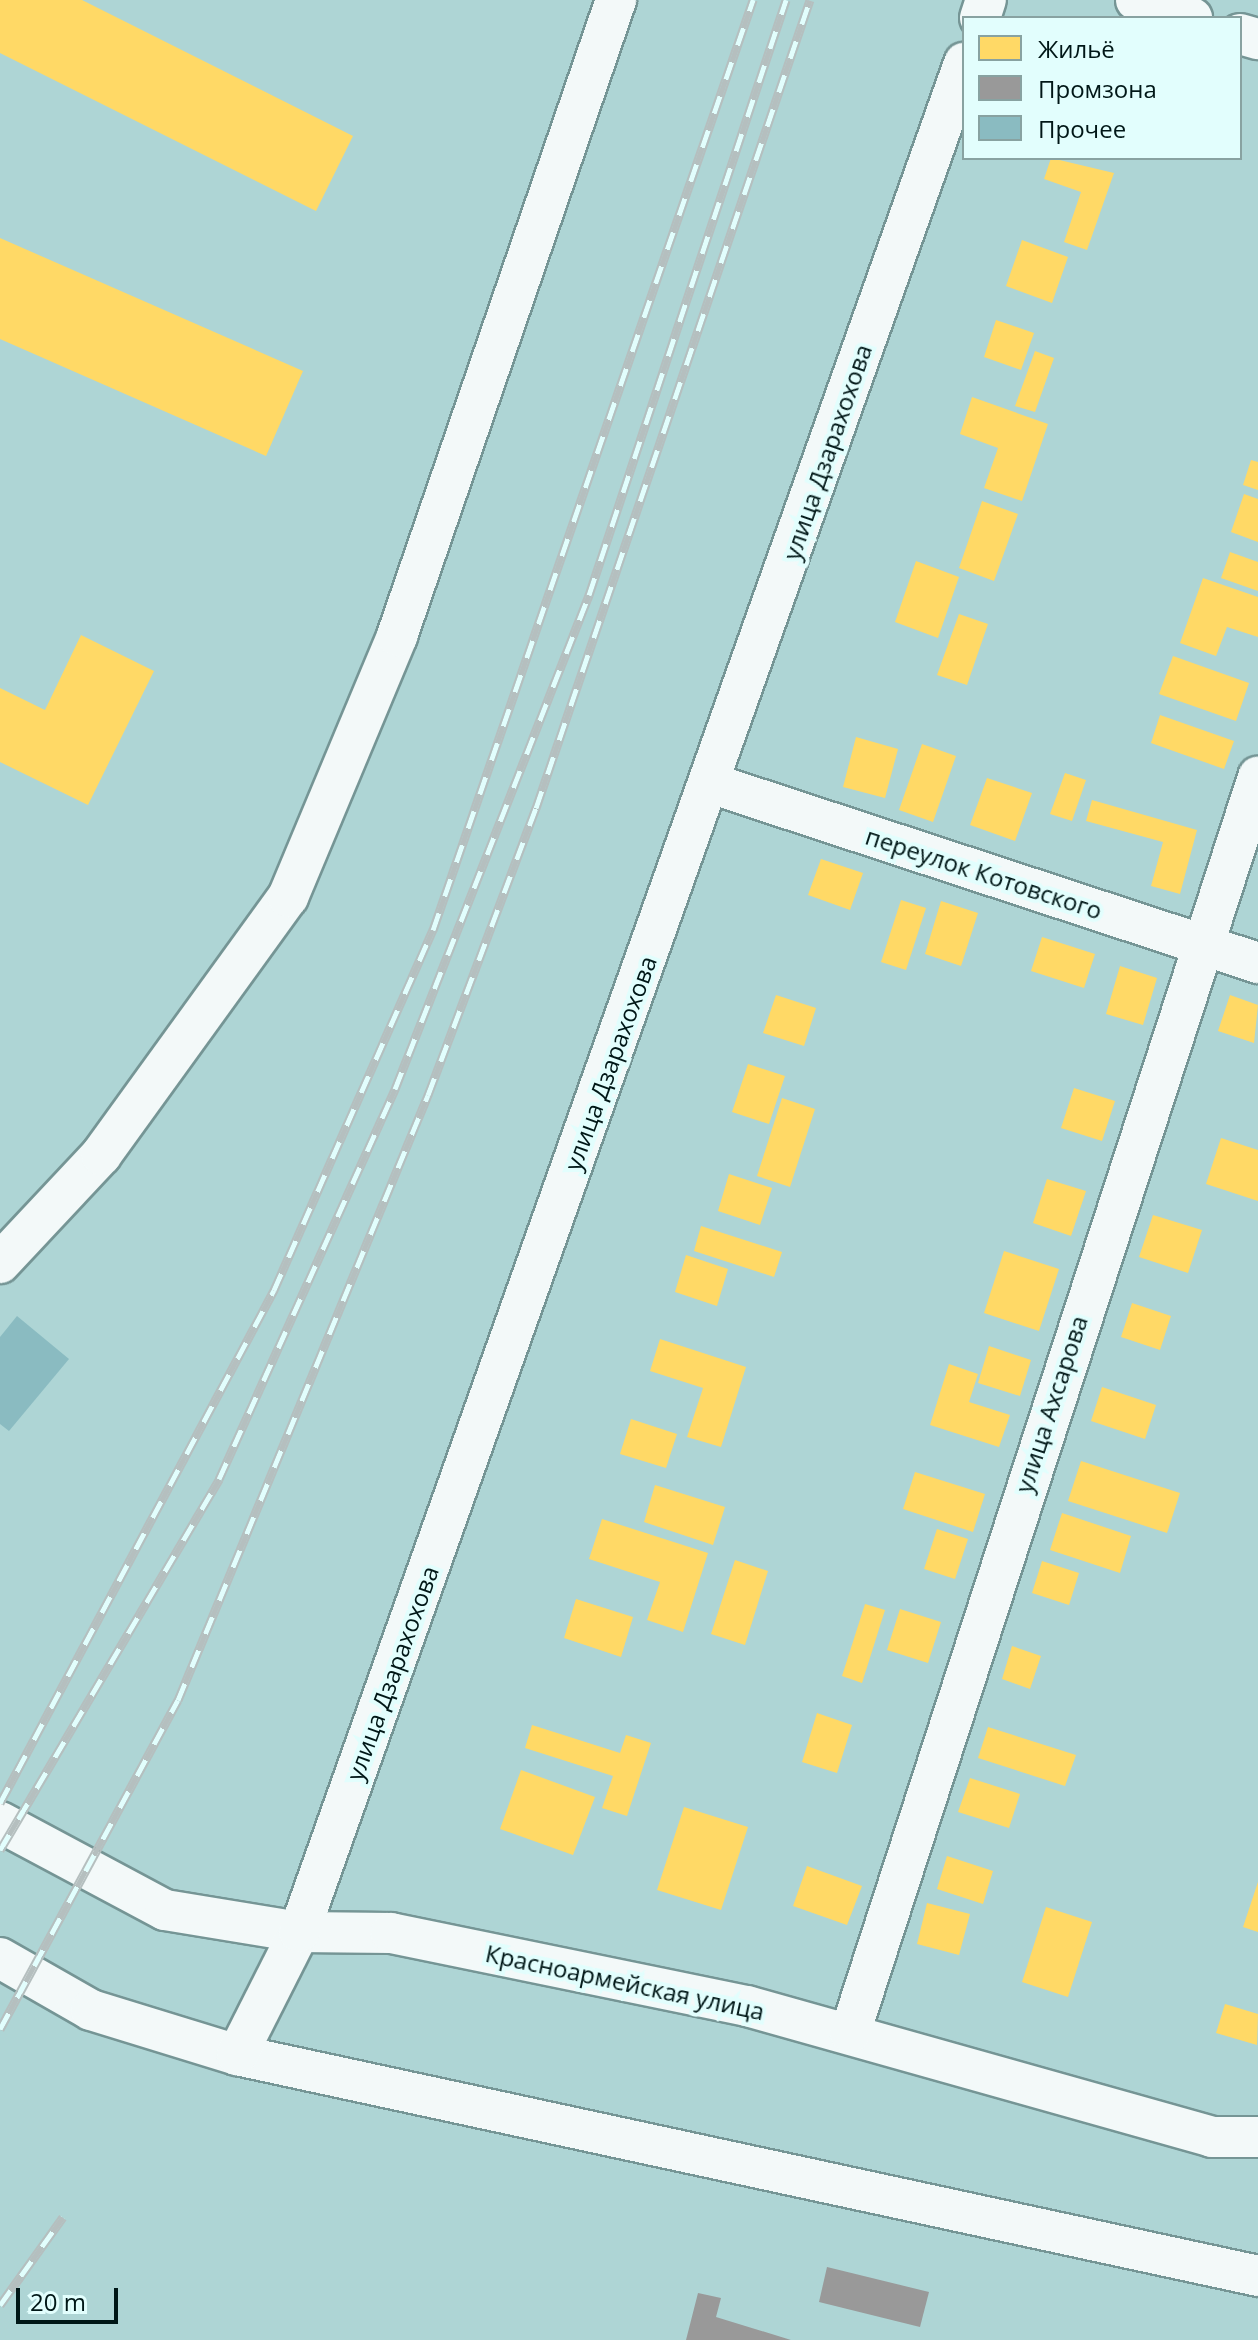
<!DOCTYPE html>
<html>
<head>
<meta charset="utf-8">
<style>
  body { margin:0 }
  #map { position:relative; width:1258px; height:2340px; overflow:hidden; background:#aed5d5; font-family:"Open Sans",sans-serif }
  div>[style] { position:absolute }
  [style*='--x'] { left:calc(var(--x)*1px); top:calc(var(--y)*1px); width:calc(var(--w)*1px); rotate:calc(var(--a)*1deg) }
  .homes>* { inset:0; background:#ffd966 }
  .industry>* { inset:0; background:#999 }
  .building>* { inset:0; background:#8abbc1 }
  .roads { filter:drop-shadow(2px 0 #759595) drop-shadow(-2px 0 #759595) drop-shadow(0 2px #759595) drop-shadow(0 -2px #759595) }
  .minor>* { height:40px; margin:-20px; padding:0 20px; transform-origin:20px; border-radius:20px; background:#f3f9f9 }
  .rail>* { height:9px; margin-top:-4.5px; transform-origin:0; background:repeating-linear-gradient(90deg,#e2fefd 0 18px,#b5bfbf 0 36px); box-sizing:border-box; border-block:2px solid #b5bfbf }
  span { translate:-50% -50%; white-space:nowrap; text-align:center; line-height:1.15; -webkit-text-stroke:8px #e2fefd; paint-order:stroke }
  .street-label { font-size:24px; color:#001717 }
  .legend { position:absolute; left:962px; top:16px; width:280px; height:144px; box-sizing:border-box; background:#e2fefd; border:2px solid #88a2a1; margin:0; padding:10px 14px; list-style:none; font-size:24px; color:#001717 }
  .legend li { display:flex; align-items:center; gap:16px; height:40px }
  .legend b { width:40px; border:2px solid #88a2a1 }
  .scale { position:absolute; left:16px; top:2288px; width:102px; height:36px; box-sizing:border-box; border:4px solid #001717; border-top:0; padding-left:10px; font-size:24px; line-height:28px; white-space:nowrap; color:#001717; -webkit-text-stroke:6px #e2fefd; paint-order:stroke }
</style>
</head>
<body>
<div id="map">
  <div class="homes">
    <i style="clip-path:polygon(0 0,82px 0,353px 136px,316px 211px,0 53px)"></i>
    <i style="clip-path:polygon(1051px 158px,1114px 173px,1087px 250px,1064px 242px,1081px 192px,1044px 179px)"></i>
    <i style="clip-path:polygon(0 238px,303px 371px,266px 456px,0 339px)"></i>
    <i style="clip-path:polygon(1022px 240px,1068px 257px,1052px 303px,1006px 286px)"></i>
    <i style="clip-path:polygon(996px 320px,1034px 333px,1021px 370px,984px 357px)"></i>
    <i style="clip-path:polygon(1035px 351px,1054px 358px,1035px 412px,1015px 406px)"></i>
    <i style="clip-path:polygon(972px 397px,1048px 424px,1022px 501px,984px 488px,998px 448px,960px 434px)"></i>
    <i style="clip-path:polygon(1251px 460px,1258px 462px,1258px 490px,1243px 485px)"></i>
    <i style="clip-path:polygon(1244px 494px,1258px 499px,1258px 542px,1231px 532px)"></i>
    <i style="clip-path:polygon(982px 501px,1018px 514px,994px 581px,959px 568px)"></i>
    <i style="clip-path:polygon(1230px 552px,1258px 562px,1258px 591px,1221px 578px)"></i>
    <i style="clip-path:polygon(916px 561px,959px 577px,938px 638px,895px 622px)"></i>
    <i style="clip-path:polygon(1203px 578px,1258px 597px,1258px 637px,1227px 627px,1216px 656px,1180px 643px)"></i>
    <i style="clip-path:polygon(959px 614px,988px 624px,967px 685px,937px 675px)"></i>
    <i style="clip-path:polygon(81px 635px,154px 671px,88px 805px,0 762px,0 688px,45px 710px)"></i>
    <i style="clip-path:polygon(1173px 656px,1249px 683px,1236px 721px,1159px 694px)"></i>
    <i style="clip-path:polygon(1160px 715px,1234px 741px,1224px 769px,1151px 743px)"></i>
    <i style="clip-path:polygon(856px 737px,898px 749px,885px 798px,843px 787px)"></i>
    <i style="clip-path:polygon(922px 744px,956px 756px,933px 822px,899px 810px)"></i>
    <i style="clip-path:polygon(1065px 773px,1086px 780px,1072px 821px,1050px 814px)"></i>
    <i style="clip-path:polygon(987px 778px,1032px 793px,1015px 841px,970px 825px)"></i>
    <i style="clip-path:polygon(1092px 800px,1197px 830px,1180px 894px,1151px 886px,1163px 842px,1086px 821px)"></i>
    <i style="clip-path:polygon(821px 859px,863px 873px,850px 910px,808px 895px)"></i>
    <i style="clip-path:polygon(901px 900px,926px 908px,906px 970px,881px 962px)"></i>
    <i style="clip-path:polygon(941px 901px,978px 913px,961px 966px,925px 954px)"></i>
    <i style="clip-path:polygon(1042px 937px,1095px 954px,1084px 988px,1031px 971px)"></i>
    <i style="clip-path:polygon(1120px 966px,1157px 978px,1143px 1025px,1106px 1014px)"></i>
    <i style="clip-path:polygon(776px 995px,816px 1008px,804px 1046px,763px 1033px)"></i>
    <i style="clip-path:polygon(1230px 995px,1258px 1005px,1254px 1043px,1218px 1031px)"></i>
    <i style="clip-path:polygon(748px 1064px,785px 1076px,769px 1124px,732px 1112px)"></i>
    <i style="clip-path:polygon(1074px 1088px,1115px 1101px,1102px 1141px,1061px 1128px)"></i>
    <i style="clip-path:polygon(782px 1098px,815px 1109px,790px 1187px,757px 1176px)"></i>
    <i style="clip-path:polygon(1221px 1138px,1258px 1150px,1258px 1201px,1206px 1184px)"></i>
    <i style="clip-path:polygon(729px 1174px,772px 1188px,760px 1225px,718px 1211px)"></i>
    <i style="clip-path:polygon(1047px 1179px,1086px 1191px,1071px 1236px,1033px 1223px)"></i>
    <i style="clip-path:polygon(1153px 1215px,1202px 1230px,1188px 1273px,1139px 1257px)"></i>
    <i style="clip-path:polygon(701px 1226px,782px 1252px,774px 1277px,694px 1251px)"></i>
    <i style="clip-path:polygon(1004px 1251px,1059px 1269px,1039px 1331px,984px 1313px)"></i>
    <i style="clip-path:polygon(686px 1255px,728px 1269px,717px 1306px,675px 1292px)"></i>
    <i style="clip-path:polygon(1132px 1303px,1171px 1316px,1160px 1350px,1121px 1337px)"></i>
    <i style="clip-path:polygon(660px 1339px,746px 1367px,721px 1447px,687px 1437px,703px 1388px,650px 1371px)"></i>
    <i style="clip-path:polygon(989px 1346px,1031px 1360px,1020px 1396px,978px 1383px)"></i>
    <i style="clip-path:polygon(949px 1364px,978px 1374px,969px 1402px,1010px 1415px,999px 1447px,930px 1425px)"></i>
    <i style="clip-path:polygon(1102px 1387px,1156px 1405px,1145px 1439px,1091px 1421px)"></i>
    <i style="clip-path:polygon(631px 1419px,677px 1434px,666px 1468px,620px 1454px)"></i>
    <i style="clip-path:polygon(1081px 1461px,1180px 1493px,1167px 1533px,1068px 1501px)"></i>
    <i style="clip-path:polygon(915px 1472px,985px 1494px,973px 1532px,903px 1509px)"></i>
    <i style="clip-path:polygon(655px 1485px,725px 1507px,713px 1545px,644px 1522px)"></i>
    <i style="clip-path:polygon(1062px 1513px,1131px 1536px,1120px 1573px,1050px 1550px)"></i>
    <i style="clip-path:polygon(602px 1519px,708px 1553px,683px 1632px,647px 1620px,660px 1582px,589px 1559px)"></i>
    <i style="clip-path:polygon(937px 1529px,968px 1539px,955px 1579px,924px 1569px)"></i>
    <i style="clip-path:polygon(735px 1560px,768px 1571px,745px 1645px,711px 1634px)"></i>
    <i style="clip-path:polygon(1042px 1561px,1079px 1573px,1069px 1605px,1032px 1593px)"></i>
    <i style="clip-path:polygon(576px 1599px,633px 1617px,621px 1657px,564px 1638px)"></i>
    <i style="clip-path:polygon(865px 1604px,885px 1610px,862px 1683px,842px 1676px)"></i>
    <i style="clip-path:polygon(900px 1609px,941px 1622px,928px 1663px,887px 1650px)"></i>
    <i style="clip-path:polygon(1012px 1646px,1041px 1656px,1030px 1689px,1002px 1679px)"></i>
    <i style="clip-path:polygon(817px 1713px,852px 1725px,837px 1773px,802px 1762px)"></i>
    <i style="clip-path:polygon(532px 1725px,620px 1753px,626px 1735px,651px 1743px,627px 1816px,602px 1808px,613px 1776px,525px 1748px)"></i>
    <i style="clip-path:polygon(988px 1727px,1076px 1755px,1065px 1786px,978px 1758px)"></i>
    <i style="clip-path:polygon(521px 1770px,595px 1797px,573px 1855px,500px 1829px)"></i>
    <i style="clip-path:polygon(970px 1778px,1020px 1794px,1009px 1828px,958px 1812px)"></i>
    <i style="clip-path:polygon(684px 1807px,748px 1827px,721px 1910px,657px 1890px)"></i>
    <i style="clip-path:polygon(947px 1856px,993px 1871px,983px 1904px,937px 1889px)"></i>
    <i style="clip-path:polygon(807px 1866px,862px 1886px,847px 1925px,793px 1906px)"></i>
    <i style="clip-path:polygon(1258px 1882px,1258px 1932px,1243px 1927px)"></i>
    <i style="clip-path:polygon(927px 1903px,970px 1914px,959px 1955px,917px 1944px)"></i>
    <i style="clip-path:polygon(1046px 1907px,1092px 1922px,1068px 1997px,1022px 1982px)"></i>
    <i style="clip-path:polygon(1225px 2004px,1258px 2014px,1257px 2045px,1216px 2033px)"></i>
  </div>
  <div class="industry">
    <i style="clip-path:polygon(827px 2267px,929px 2292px,920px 2327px,819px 2302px)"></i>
    <i style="clip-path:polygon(698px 2293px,721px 2298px,716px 2317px,791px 2340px,686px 2340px)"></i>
  </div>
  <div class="building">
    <i style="clip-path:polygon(17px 1316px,69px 1359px,9px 1431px,0 1424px,0 1337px)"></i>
  </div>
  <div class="roads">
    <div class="minor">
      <i style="--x:1136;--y:0;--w:59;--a:17.8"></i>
      <i style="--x:980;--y:18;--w:19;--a:-72"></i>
      <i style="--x:1240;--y:34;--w:19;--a:16"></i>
      <i style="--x:710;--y:783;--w:577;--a:18.18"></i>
      <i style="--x:0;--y:1263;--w:148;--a:-46.9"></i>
      <i style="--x:101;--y:1155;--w:319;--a:-54.1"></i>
      <i style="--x:288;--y:897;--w:283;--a:-67.3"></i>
      <i style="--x:397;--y:636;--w:673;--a:-71"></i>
      <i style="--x:0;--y:1822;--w:187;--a:28.1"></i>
      <i style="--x:165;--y:1910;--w:136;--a:9.3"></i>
      <i style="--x:299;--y:1932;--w:92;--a:0.6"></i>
      <i style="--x:391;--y:1933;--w:363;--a:11.6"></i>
      <i style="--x:747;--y:2006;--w:483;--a:15.7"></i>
      <i style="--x:1212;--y:2137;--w:46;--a:0"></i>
      <i style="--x:0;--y:1958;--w:105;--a:29.7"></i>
      <i style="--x:91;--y:2010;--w:153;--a:17.1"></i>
      <i style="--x:237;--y:2055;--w:1045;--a:12.21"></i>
      <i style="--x:850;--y:2033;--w:1321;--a:-72"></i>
      <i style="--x:237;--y:2055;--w:138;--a:-63.2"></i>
      <i style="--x:299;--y:1932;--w:1984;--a:-70.41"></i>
    </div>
  </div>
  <div class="rail">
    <i style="--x:0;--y:1803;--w:582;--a:-61.89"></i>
    <i style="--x:274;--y:1290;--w:394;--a:-66.2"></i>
    <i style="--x:433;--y:930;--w:984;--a:-71.01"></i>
    <i style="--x:0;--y:1850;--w:431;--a:-59.4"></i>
    <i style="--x:219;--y:1479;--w:428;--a:-65.7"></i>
    <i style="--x:395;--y:1089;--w:531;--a:-68.56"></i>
    <i style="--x:589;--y:595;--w:627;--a:-71.68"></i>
    <i style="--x:0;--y:2029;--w:374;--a:-61.6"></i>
    <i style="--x:178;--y:1700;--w:655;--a:-67.55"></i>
    <i style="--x:428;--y:1095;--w:307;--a:-69.4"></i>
    <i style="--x:536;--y:808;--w:853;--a:-71.27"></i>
    <i style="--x:0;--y:2305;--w:108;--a:-54.4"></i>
  </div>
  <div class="street-label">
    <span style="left:827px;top:452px;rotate:-71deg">улица Дзарахохова</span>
    <span style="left:984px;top:873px;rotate:18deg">переулок Котовского</span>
    <span style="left:610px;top:1063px;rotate:-70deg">улица Дзарахохова</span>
    <span style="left:1051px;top:1404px;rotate:-72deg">улица Ахсарова</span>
    <span style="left:392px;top:1673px;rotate:-70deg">улица Дзарахохова</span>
    <span style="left:625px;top:1982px;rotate:12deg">Красноармейская улица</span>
  </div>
  <ul class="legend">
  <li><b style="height:22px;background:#ffd966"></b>Жильё</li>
  <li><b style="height:22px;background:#999"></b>Промзона</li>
  <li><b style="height:22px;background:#8abbc1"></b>Прочее</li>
  </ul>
  <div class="scale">20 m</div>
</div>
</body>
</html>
